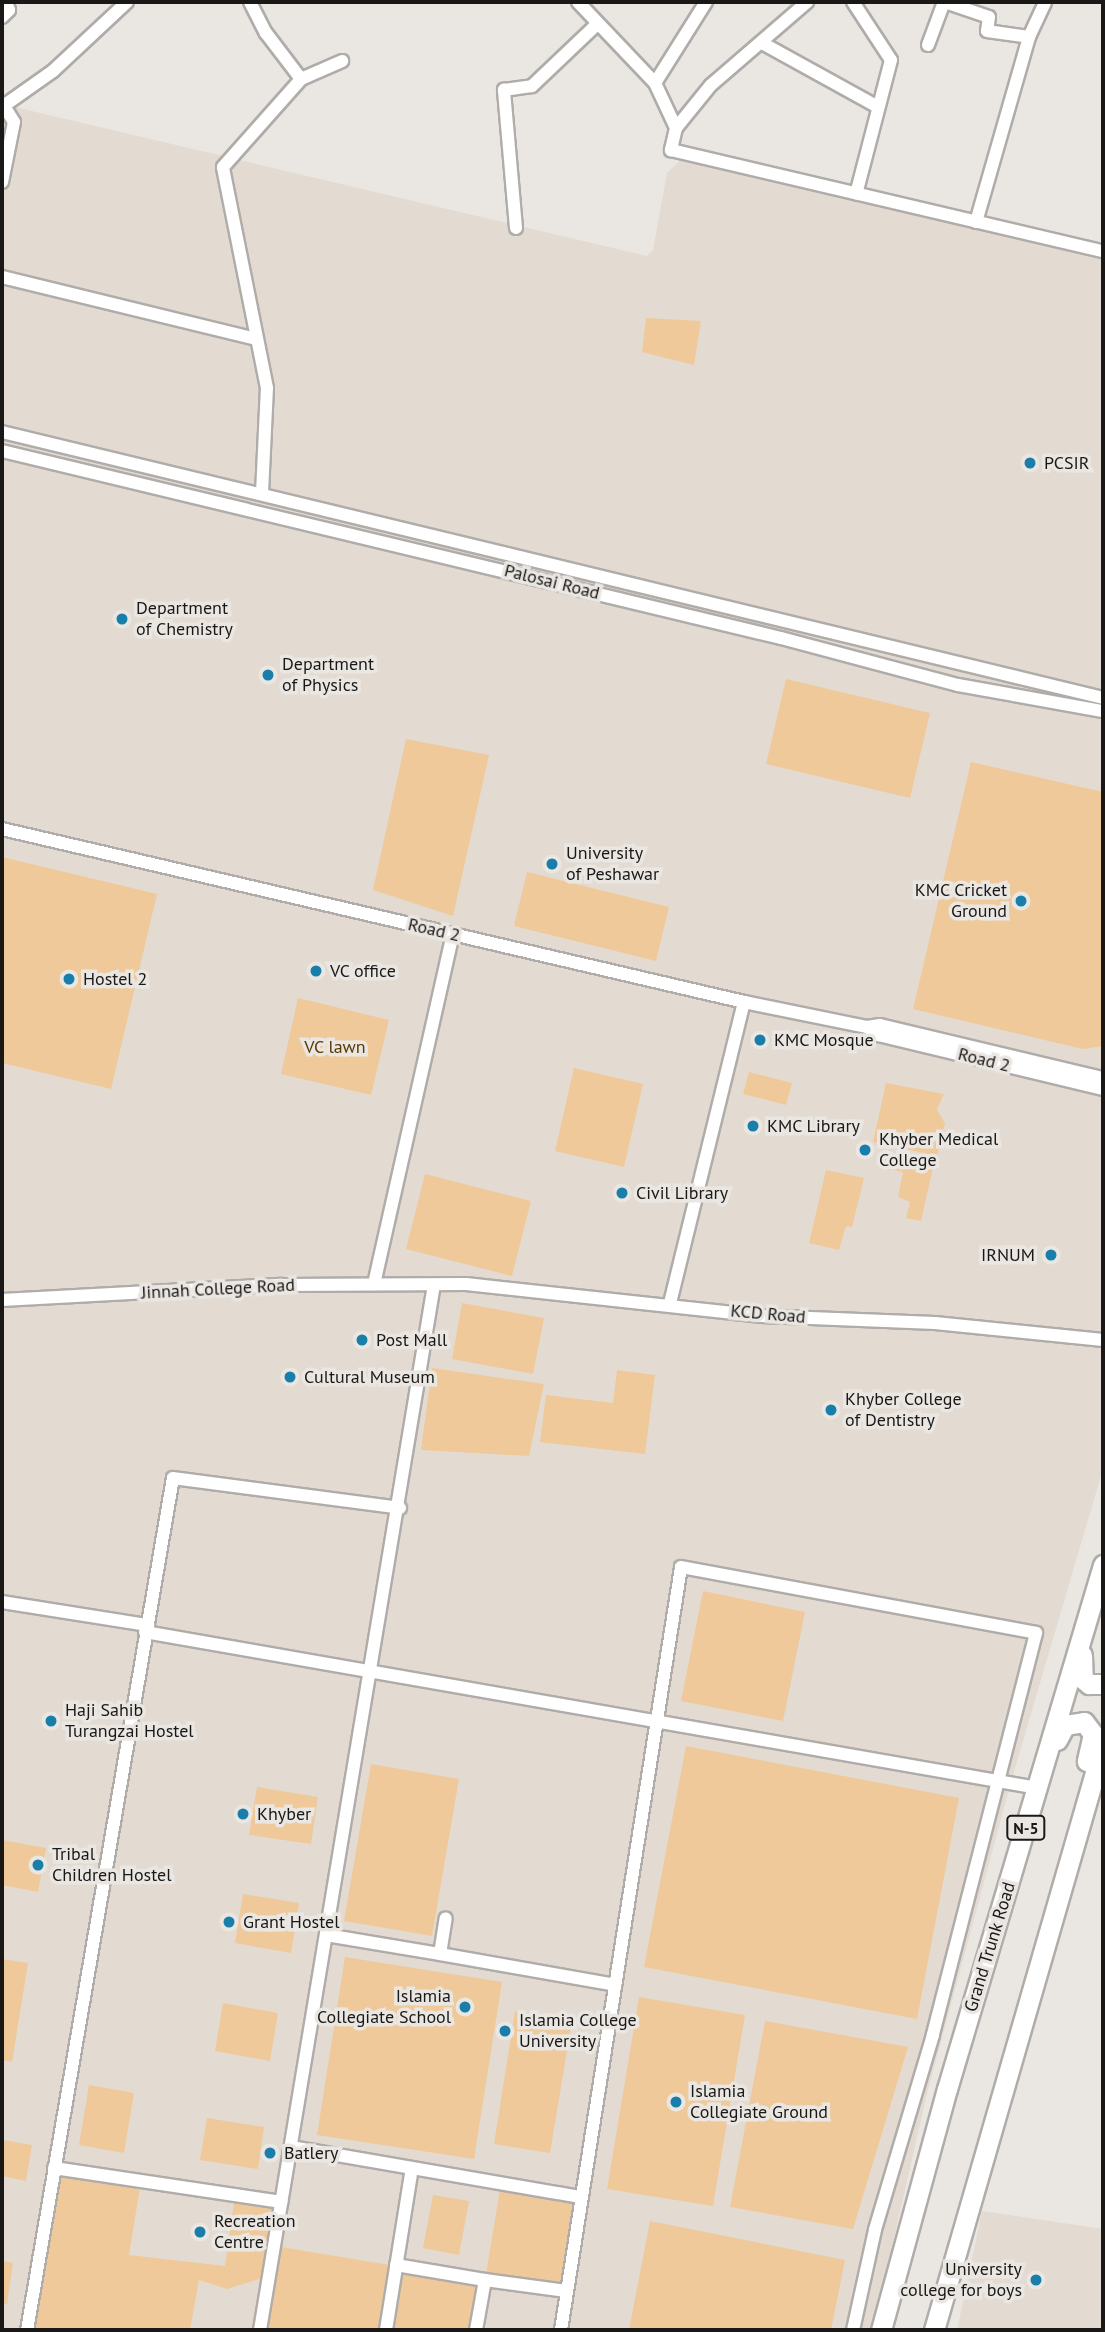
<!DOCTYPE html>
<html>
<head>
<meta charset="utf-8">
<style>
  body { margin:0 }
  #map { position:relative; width:1105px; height:2332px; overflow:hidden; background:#eae7e3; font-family:"PT Sans",sans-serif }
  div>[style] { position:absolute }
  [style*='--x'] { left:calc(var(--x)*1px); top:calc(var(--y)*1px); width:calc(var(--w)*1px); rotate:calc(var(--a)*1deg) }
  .built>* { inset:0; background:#e3dbd1 }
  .green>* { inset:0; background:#efc99a }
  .roads { filter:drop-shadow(2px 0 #afaca9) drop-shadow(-2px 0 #afaca9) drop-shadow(0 2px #afaca9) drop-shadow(0 -2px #afaca9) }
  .minor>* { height:12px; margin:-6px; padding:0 6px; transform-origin:6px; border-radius:6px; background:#fff }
  .highway>* { height:19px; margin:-9.5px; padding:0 9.5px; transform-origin:9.5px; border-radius:9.5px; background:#fff }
  .dots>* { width:19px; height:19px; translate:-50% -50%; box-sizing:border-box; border:4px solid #eae7e3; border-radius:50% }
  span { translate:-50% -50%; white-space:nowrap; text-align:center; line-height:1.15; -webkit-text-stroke:7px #eae7e3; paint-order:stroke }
  .shield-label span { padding:2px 5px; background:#eae7e3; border:2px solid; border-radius:5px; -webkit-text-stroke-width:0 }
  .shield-label { font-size:16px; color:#1a1817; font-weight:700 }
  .poi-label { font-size:18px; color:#1a1817 }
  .left { translate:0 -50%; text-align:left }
  .right { translate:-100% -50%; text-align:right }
  .street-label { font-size:18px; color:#1a1817 }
  .park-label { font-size:18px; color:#5b3901 }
  .frame { position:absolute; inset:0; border:4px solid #1a1817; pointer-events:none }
</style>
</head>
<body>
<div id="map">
  <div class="built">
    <i style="clip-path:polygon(2px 104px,647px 256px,653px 250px,667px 173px,682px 159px,692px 158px,1103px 260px,1103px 1469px,1011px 1782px,927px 2094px,873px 2330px,2px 2330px)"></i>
    <i style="clip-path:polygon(982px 2211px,1103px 2229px,1103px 2330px,957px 2330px)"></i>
  </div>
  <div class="green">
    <i style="clip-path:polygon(646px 318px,701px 321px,694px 365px,642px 352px)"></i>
    <i style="clip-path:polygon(786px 679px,930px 713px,910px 798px,766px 764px)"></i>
    <i style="clip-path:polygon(406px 739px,489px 755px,453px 916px,373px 890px)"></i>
    <i style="clip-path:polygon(971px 762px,1103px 792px,1103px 1046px,1083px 1049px,913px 1009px)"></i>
    <i style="clip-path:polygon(2px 857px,157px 894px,111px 1089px,2px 1063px)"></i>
    <i style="clip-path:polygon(527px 872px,669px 907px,656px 961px,514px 926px)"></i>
    <i style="clip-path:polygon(298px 998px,389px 1020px,371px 1095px,281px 1074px)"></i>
    <i style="clip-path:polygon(574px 1068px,643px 1084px,624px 1167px,555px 1151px)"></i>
    <i style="clip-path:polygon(749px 1072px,792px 1083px,786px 1105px,743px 1094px)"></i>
    <i style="clip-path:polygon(886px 1083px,944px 1094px,937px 1109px,945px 1124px,937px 1156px,873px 1142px)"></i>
    <i style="clip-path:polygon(886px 1152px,934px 1163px,921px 1221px,906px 1218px,910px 1202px,898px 1197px,903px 1172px,883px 1168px)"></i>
    <i style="clip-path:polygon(826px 1170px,864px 1178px,852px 1227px,846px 1226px,839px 1250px,809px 1243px)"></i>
    <i style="clip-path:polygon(425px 1174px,531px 1201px,512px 1276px,406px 1249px)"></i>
    <i style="clip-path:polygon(462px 1303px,544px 1318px,533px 1374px,452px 1359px)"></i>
    <i style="clip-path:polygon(432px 1368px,544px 1384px,529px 1456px,421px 1450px)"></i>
    <i style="clip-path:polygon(617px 1370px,655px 1375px,645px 1454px,540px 1442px,546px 1395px,613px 1403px)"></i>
    <i style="clip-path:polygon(703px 1591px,805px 1612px,783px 1721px,681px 1701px)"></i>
    <i style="clip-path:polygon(686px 1746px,959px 1798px,917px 2019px,644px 1967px)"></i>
    <i style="clip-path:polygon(371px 1764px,459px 1779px,432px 1936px,344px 1921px)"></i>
    <i style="clip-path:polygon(257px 1787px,318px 1797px,311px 1844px,249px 1835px)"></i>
    <i style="clip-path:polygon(2px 1840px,46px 1848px,38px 1892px,2px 1885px)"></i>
    <i style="clip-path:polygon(243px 1894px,299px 1903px,291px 1953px,235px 1943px)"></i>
    <i style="clip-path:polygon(345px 1957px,502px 1982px,474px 2159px,317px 2135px)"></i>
    <i style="clip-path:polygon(2px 1959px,28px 1963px,12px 2062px,2px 2060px)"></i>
    <i style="clip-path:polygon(639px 1997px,745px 2015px,713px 2206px,607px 2189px)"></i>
    <i style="clip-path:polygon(223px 2003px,278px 2013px,270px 2061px,215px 2051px)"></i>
    <i style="clip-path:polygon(515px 2011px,572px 2021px,550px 2153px,494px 2144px)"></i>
    <i style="clip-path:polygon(765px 2021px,908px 2047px,853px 2229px,730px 2207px)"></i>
    <i style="clip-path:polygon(89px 2085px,134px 2093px,124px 2153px,79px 2145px)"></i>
    <i style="clip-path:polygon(207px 2118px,264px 2127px,258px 2169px,200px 2160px)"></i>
    <i style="clip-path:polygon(3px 2140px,32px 2145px,26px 2181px,2px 2176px)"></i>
    <i style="clip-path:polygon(54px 2168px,141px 2181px,129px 2255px,225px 2266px,235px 2195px,281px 2202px,275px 2246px,396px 2266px,385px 2330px,260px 2330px,269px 2276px,227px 2289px,199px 2280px,190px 2330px,27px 2330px)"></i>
    <i style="clip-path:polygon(501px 2183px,581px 2197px,566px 2291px,485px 2280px,476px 2330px,386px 2330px,398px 2266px,485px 2280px)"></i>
    <i style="clip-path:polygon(433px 2195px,469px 2201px,459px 2255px,423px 2248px)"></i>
    <i style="clip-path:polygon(650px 2221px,845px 2260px,831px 2330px,629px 2330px)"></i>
    <i style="clip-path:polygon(2px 2261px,13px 2263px,7px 2304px,2px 2303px)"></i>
  </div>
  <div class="roads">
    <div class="minor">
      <i style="--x:250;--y:2;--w:35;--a:63"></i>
      <i style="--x:266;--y:33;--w:58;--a:52.7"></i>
      <i style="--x:578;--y:2;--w:112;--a:46.5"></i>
      <i style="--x:655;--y:83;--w:50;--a:65"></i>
      <i style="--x:676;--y:128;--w:23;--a:103"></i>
      <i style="--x:671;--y:150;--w:444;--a:13.2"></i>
      <i style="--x:853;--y:2;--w:69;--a:56.8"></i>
      <i style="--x:891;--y:60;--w:138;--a:104.6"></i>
      <i style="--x:945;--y:2;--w:46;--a:18.8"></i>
      <i style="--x:989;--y:17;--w:14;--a:98"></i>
      <i style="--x:987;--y:31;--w:42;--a:8.1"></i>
      <i style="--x:2;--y:17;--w:10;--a:-45"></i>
      <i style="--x:9;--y:10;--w:9;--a:-111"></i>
      <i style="--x:762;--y:43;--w:130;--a:28.9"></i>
      <i style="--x:928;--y:45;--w:46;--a:-69.6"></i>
      <i style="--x:655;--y:83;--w:96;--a:-57.8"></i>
      <i style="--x:2;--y:107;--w:62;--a:-35.2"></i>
      <i style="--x:53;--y:71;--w:101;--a:-43"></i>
      <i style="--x:676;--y:128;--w:55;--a:-50.9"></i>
      <i style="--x:711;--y:85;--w:127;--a:-40.8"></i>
      <i style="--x:2;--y:182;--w:61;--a:-78.7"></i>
      <i style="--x:14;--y:122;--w:22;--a:-122"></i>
      <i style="--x:976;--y:222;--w:192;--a:-74"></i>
      <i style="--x:1029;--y:37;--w:38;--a:-65"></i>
      <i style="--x:516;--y:228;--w:139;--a:-95"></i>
      <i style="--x:504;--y:90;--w:28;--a:-8"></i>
      <i style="--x:532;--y:86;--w:90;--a:-43.6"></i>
      <i style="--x:2;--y:277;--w:262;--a:13.7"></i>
      <i style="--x:2;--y:432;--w:1133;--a:13.58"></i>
      <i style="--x:2;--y:451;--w:801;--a:13.5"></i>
      <i style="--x:781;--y:638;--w:183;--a:14.9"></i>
      <i style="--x:958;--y:685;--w:147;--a:10.2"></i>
      <i style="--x:262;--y:493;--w:105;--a:-87.3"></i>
      <i style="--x:267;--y:388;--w:225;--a:-101.3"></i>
      <i style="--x:223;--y:167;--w:118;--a:-48.4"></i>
      <i style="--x:301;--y:79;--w:45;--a:-23.7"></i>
      <i style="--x:2;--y:829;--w:762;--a:13.12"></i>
      <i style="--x:744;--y:1002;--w:126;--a:11.5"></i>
      <i style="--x:867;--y:1027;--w:13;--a:-9"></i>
      <i style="--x:880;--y:1025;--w:229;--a:13.4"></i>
      <i style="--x:867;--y:1027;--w:14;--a:36"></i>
      <i style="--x:878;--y:1035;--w:231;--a:13.5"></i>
      <i style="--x:374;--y:1284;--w:359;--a:-77.3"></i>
      <i style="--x:2;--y:1300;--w:280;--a:-3.1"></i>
      <i style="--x:282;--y:1285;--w:184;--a:-0.3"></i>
      <i style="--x:466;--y:1284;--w:297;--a:6.2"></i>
      <i style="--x:761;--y:1316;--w:174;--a:2.3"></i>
      <i style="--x:935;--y:1323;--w:169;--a:5.8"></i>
      <i style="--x:670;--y:1303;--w:310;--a:-76.2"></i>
      <i style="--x:2;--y:1602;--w:148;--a:9"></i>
      <i style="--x:145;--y:1632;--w:907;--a:9.91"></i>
      <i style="--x:326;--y:1935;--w:116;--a:9.5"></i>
      <i style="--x:440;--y:1954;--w:36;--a:-81"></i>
      <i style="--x:440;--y:1954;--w:178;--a:10"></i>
      <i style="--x:291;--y:2147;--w:294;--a:9.8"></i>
      <i style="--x:54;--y:2168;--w:230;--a:8.5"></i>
      <i style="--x:396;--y:2265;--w:90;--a:9.6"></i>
      <i style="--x:27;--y:2330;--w:864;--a:-80.28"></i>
      <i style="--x:173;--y:1478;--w:229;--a:7.5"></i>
      <i style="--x:260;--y:2330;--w:1059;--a:-80.55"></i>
      <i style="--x:386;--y:2330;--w:164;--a:-80.9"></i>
      <i style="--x:476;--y:2330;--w:51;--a:-79.8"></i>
      <i style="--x:485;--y:2280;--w:82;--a:7.7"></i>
      <i style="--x:561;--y:2330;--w:772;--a:-81.06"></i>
      <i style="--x:681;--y:1567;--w:361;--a:10.5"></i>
      <i style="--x:1036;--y:1633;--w:415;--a:104.4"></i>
      <i style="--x:933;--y:2035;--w:203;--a:106.6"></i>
      <i style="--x:875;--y:2230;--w:102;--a:102.4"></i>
    </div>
    <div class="highway">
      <i style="--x:1082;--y:1655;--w:24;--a:88"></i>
      <i style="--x:1083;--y:1679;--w:8;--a:40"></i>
      <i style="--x:1089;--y:1684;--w:14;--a:0"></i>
      <i style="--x:1057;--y:1740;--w:17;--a:-62"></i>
      <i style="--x:1065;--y:1725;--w:19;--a:-9"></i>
      <i style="--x:1084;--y:1722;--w:15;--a:53"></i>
      <i style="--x:1093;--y:1734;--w:28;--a:103"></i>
      <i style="--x:881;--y:2330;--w:250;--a:-74.7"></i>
      <i style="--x:947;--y:2089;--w:547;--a:-73.42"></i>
      <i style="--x:934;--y:2330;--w:609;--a:-73.89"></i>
    </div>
  </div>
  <div class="dots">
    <i style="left:1030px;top:463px;background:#197ea9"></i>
    <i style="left:122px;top:619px;background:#197ea9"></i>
    <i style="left:268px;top:675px;background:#197ea9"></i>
    <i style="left:552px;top:864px;background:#197ea9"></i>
    <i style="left:1021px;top:901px;background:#197ea9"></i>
    <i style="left:316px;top:971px;background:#197ea9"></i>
    <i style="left:69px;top:979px;background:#197ea9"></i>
    <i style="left:760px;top:1040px;background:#197ea9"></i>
    <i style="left:753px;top:1126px;background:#197ea9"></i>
    <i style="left:865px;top:1150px;background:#197ea9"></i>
    <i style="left:622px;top:1193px;background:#197ea9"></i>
    <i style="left:1051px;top:1255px;background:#197ea9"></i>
    <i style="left:362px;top:1340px;background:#197ea9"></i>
    <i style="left:290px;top:1377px;background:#197ea9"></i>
    <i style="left:831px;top:1410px;background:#197ea9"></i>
    <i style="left:51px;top:1721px;background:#197ea9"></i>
    <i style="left:243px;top:1814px;background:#197ea9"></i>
    <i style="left:38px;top:1865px;background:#197ea9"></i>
    <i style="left:229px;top:1922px;background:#197ea9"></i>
    <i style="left:465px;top:2007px;background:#197ea9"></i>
    <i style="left:505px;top:2031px;background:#197ea9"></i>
    <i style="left:676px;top:2102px;background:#197ea9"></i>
    <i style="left:270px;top:2153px;background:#197ea9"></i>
    <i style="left:200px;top:2232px;background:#197ea9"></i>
    <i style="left:1036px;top:2280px;background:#197ea9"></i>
  </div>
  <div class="shield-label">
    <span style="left:1026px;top:1828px">N-5</span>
  </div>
  <div class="poi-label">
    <span class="left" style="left:1044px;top:463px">PCSIR</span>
    <span class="left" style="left:136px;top:619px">Department<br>of Chemistry</span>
    <span class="left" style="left:282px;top:675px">Department<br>of Physics</span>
    <span class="left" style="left:566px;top:864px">University<br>of Peshawar</span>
    <span class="right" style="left:1007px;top:901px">KMC Cricket<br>Ground</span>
    <span class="left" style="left:330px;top:971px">VC office</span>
    <span class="left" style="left:83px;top:979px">Hostel 2</span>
    <span class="left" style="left:774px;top:1040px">KMC Mosque</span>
    <span class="left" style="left:767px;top:1126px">KMC Library</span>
    <span class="left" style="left:879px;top:1150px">Khyber Medical<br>College</span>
    <span class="left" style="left:636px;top:1193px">Civil Library</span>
    <span class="right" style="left:1035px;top:1255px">IRNUM</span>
    <span class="left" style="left:376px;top:1340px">Post Mall</span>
    <span class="left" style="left:304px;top:1377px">Cultural Museum</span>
    <span class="left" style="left:845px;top:1410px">Khyber College<br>of Dentistry</span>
    <span class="left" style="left:65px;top:1721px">Haji Sahib<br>Turangzai Hostel</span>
    <span class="left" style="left:257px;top:1814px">Khyber</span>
    <span class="left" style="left:52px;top:1865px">Tribal<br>Children Hostel</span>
    <span class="left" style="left:243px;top:1922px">Grant Hostel</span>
    <span class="right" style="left:451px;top:2007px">Islamia<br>Collegiate School</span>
    <span class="left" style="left:519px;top:2031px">Islamia College<br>University</span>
    <span class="left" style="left:690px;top:2102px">Islamia<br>Collegiate Ground</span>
    <span class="left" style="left:284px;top:2153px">Batlery</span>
    <span class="left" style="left:214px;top:2232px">Recreation<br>Centre</span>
    <span class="right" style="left:1022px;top:2280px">University<br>college for boys</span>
  </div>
  <div class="street-label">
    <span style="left:552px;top:582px;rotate:14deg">Palosai Road</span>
    <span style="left:434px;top:930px;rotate:13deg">Road 2</span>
    <span style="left:984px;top:1060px;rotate:14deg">Road 2</span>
    <span style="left:218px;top:1289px;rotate:-3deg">Jinnah College Road</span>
    <span style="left:768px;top:1314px;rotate:5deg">KCD Road</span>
    <span style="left:990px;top:1947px;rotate:-73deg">Grand Trunk Road</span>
  </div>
  <div class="park-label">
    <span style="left:335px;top:1047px">VC lawn</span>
  </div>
  <div class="frame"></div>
</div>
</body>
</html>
